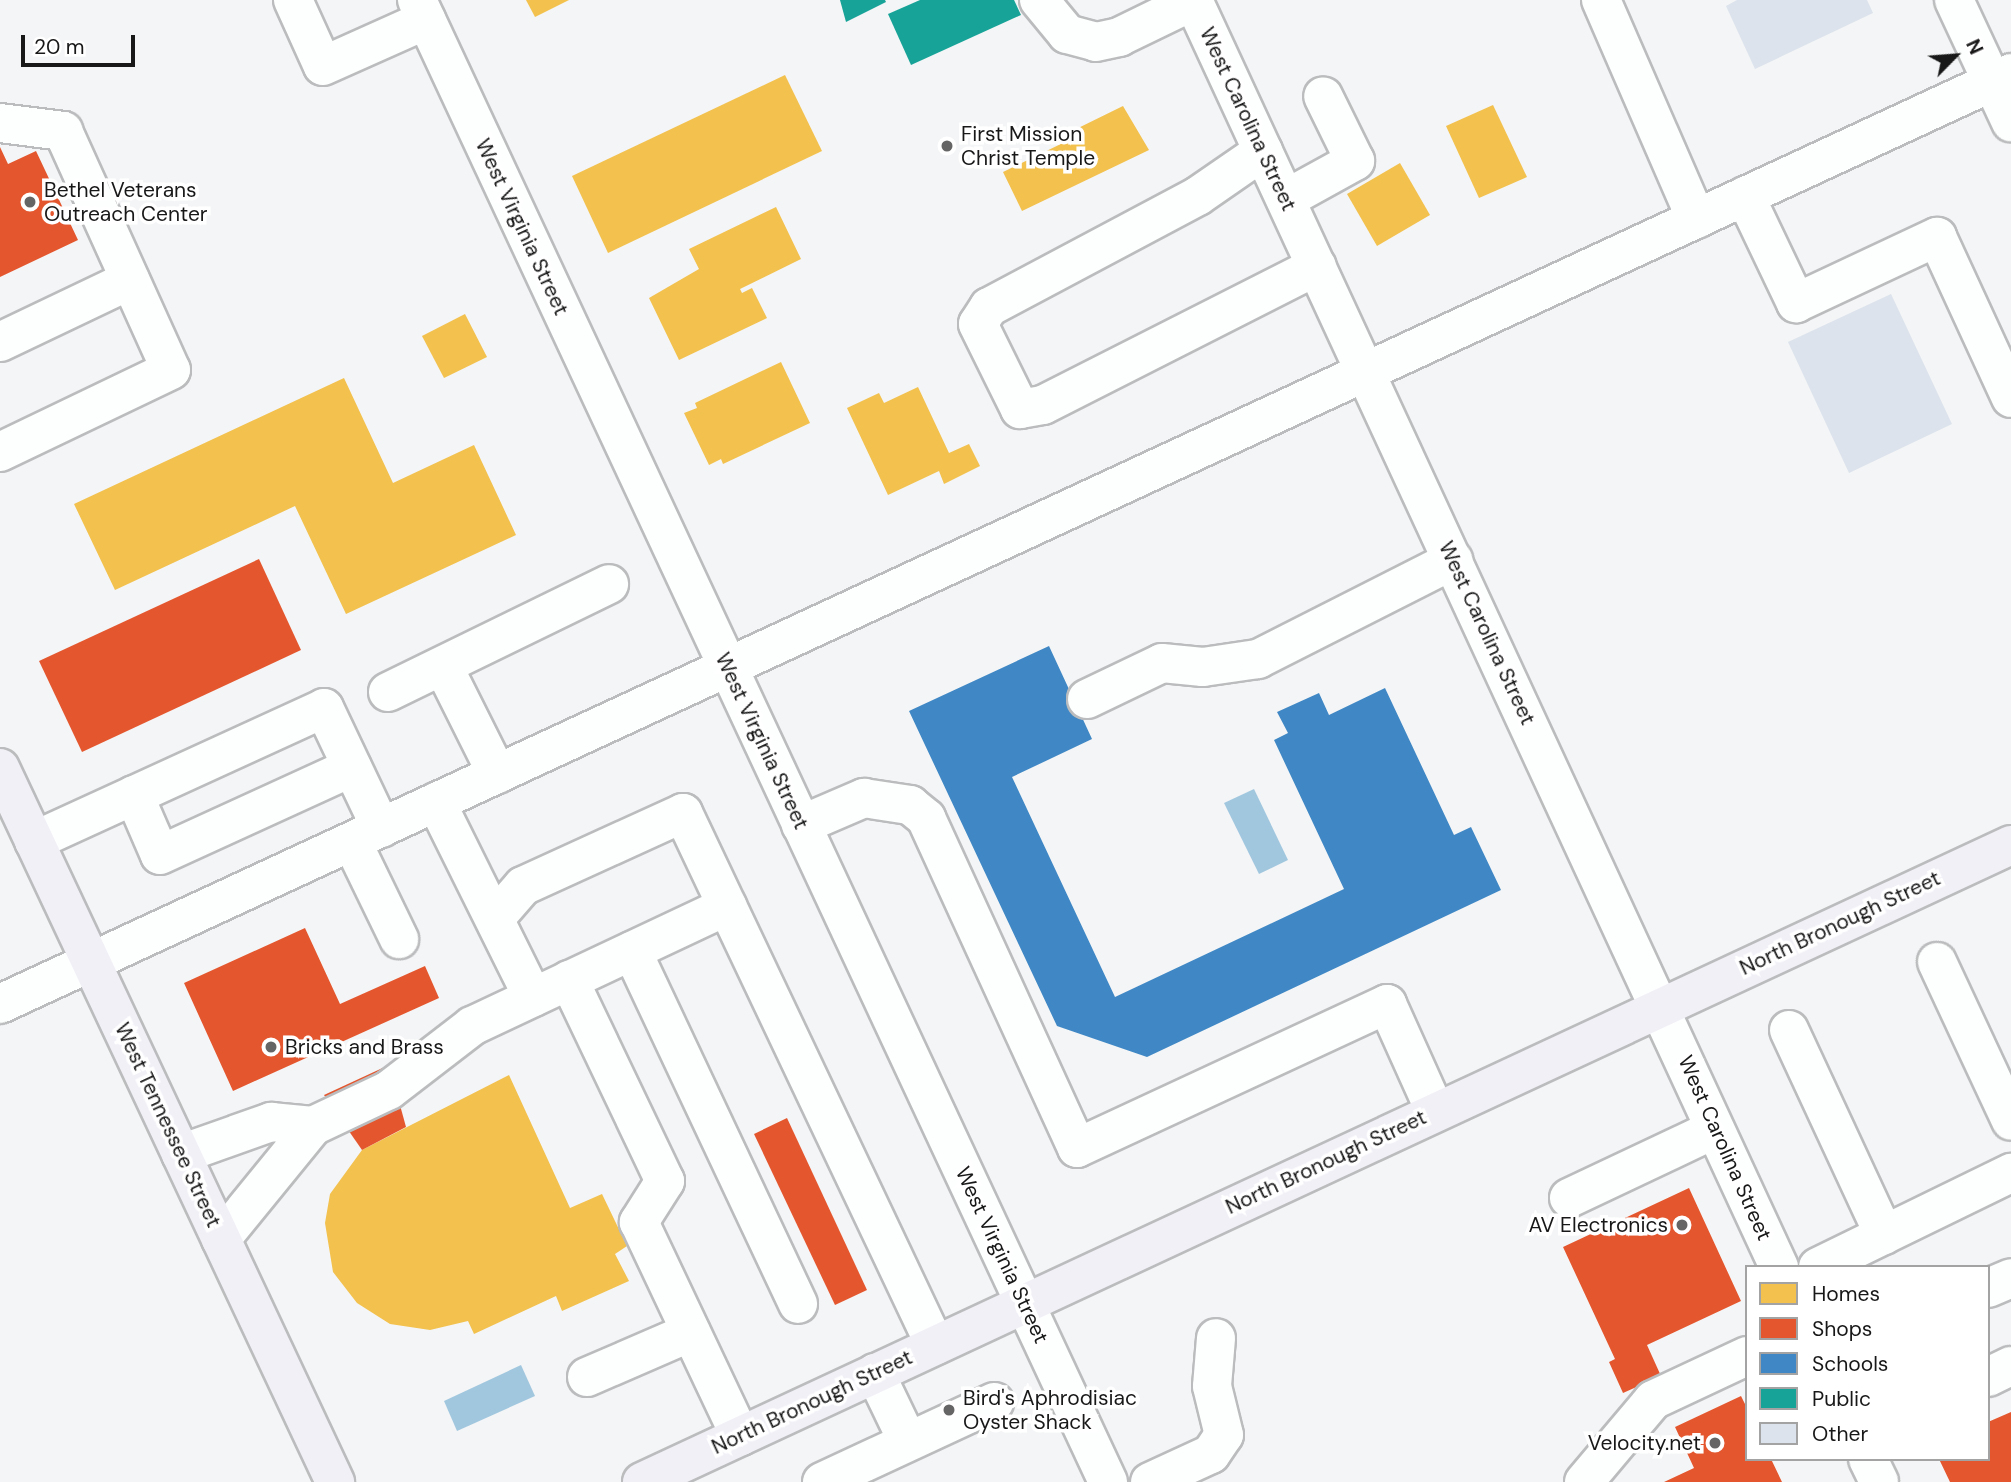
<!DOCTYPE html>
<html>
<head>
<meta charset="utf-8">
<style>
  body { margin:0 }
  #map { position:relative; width:2011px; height:1482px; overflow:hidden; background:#f4f5f6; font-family:"DM Sans",sans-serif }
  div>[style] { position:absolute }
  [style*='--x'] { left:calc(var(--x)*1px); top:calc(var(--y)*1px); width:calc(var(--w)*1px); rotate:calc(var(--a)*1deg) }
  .water>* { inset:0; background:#a1c7df }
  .homes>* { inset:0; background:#f2c14e }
  .shops>* { inset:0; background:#e4572e }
  .schools>* { inset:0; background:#3f88c5 }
  .public>* { inset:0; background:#17a398 }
  .building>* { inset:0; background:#dce3ec }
  .roads { filter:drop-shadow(2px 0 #bbbcbd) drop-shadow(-2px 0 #bbbcbd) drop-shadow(0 2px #bbbcbd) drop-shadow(0 -2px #bbbcbd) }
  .minor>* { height:38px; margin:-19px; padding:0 19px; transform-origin:19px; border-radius:19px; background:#fdfefe }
  .major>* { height:38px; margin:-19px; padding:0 19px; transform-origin:19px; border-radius:19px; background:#f1f0f7 }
  .dots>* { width:19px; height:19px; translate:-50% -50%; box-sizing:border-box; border:4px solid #fff; border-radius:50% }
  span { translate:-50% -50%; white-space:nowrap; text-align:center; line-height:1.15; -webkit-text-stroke:7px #fff; paint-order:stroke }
  .street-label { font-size:21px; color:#181819 }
  .poi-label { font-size:21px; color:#181819 }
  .left { translate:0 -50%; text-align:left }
  .right { translate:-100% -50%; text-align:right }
  .legend { position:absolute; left:1745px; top:1265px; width:245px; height:196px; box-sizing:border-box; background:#fff; border:2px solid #a3a3a3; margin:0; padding:9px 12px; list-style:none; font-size:21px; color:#181819 }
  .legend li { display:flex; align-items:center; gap:14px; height:35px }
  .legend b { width:35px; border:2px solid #a3a3a3 }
  .north { position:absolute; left:1920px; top:21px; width:70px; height:70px; -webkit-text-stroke:5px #fff; paint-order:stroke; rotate:65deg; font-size:19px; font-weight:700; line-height:28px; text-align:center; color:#181819 }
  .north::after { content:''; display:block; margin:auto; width:24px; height:32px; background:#181819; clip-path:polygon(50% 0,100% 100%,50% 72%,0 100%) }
  .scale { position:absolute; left:21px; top:35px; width:114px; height:32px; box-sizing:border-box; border:4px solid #181819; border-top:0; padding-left:9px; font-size:21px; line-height:24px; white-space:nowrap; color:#181819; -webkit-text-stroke:5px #fff; paint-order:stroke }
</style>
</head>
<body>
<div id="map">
  <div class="water">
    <i style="clip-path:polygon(1254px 789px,1288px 860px,1259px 874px,1224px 803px)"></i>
    <i style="clip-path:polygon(521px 1365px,535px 1396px,457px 1431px,444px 1401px)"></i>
  </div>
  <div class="homes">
    <i style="clip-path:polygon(526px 0,569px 0,535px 17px)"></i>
    <i style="clip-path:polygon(785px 75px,822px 151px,608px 253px,572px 176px)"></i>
    <i style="clip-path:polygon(1493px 105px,1527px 177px,1479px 198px,1446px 126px)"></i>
    <i style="clip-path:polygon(1123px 106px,1149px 150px,1022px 211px,1003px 172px,1069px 140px,1066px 134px)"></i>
    <i style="clip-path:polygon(1400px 163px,1430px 215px,1377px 246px,1347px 194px)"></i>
    <i style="clip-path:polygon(776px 207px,801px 259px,740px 289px,742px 293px,752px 288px,767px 318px,679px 360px,649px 298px,699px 269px,689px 249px)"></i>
    <i style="clip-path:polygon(465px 314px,487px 357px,444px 378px,422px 336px)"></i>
    <i style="clip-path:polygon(781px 362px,810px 423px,723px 464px,721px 459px,709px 465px,684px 413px,697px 408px,695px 403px)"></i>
    <i style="clip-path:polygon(344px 378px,393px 483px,474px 445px,516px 535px,346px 614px,295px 506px,115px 590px,74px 504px)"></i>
    <i style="clip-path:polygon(918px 387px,949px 453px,969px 444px,980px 466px,944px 484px,939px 471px,888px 495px,847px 408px,879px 393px,884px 403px)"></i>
    <i style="clip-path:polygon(509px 1075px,570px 1208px,602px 1194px,627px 1246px,615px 1254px,629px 1281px,562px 1311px,556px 1296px,474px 1334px,468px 1321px,430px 1330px,390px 1324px,357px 1303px,333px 1272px,325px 1223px,330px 1194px,362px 1150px)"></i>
  </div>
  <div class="shops">
    <i style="clip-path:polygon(0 147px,8px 164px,36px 151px,78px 240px,0 277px)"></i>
    <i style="clip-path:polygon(259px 559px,301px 650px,82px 752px,39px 661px)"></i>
    <i style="clip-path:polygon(305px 928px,340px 1004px,425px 966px,439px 998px,233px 1091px,184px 983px)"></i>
    <i style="clip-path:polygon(389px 1065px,406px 1127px,362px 1150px,324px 1095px)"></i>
    <i style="clip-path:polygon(787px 1118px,867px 1290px,835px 1305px,754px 1134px)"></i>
    <i style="clip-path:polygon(1689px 1188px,1741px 1301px,1647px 1345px,1661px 1376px,1623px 1393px,1609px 1362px,1615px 1359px,1563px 1247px)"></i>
    <i style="clip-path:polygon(1741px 1396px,1747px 1408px,1747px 1459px,1771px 1459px,1782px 1482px,1664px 1482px,1694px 1468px,1675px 1427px)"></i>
    <i style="clip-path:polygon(2011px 1412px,2011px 1482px,1950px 1482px,1939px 1459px,1988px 1459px,1988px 1422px)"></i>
  </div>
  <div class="schools">
    <i style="clip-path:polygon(1049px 646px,1092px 739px,1012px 777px,1115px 997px,1344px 889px,1274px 740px,1288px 733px,1277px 712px,1319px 693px,1329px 715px,1385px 688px,1454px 835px,1471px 827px,1501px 890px,1147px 1057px,1057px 1026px,909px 711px)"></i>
  </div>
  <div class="public">
    <i style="clip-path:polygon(840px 0,885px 0,886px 2px,846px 22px)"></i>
    <i style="clip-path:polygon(920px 0,1014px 0,1021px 15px,911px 65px,888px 14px)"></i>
  </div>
  <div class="building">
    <i style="clip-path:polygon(1737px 0,1867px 0,1873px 13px,1755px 69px,1726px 6px)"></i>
    <i style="clip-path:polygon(1891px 294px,1952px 424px,1849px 473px,1788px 342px)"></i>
  </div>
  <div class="roads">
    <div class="minor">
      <i style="--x:293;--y:0;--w:72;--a:65.6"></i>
      <i style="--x:323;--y:66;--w:113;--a:-24.1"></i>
      <i style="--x:417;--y:0;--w:1635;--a:65"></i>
      <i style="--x:1039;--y:0;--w:44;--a:50.5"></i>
      <i style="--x:1067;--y:34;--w:30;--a:15"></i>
      <i style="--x:1096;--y:42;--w:24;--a:-12"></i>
      <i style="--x:1119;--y:37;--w:82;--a:-25.9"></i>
      <i style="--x:1193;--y:0;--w:1396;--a:65.18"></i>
      <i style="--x:1601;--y:0;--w:239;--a:66.5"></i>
      <i style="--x:1954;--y:0;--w:135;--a:65"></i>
      <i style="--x:0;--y:123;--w:64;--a:7.2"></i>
      <i style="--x:63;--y:131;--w:262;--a:65.7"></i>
      <i style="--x:171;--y:370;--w:190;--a:154.4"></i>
      <i style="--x:1263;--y:151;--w:79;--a:145.3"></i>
      <i style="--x:1198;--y:196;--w:237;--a:152"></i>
      <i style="--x:989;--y:307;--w:20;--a:123"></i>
      <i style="--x:978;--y:324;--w:95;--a:63.7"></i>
      <i style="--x:1020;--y:409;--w:23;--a:-10"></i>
      <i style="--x:1043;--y:405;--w:307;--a:-26.9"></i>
      <i style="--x:1745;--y:196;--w:119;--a:64.5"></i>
      <i style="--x:1796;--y:303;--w:156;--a:-25.1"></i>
      <i style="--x:1937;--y:237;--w:177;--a:65.3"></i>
      <i style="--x:1286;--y:199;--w:79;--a:-28.8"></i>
      <i style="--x:1355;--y:161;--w:72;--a:-116.2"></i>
      <i style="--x:0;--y:342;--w:144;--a:-25.5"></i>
      <i style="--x:443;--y:666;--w:121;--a:63.4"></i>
      <i style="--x:388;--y:692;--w:246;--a:-26"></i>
      <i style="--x:1087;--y:699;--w:83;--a:-25.6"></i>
      <i style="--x:1162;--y:663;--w:41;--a:5.6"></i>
      <i style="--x:1203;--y:667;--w:56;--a:-8.3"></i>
      <i style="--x:1258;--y:659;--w:219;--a:-26.9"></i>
      <i style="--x:134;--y:795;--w:65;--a:66.6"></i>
      <i style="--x:160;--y:855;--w:211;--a:-24.6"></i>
      <i style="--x:436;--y:802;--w:218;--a:63.6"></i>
      <i style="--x:801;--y:825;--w:69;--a:-23.2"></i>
      <i style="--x:864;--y:798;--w:47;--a:8.7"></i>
      <i style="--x:910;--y:805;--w:21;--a:39"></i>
      <i style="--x:926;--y:818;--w:363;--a:65.4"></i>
      <i style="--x:1077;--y:1148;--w:342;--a:-24.9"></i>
      <i style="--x:1387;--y:1004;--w:117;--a:65.8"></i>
      <i style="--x:34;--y:841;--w:319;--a:-24.6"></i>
      <i style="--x:324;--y:708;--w:133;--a:64.6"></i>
      <i style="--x:352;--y:842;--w:108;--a:64.1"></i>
      <i style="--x:496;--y:917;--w:41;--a:-48.9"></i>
      <i style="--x:523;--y:886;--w:176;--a:-24.5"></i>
      <i style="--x:683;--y:813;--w:589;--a:64.65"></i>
      <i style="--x:632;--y:951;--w:390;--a:64.8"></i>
      <i style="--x:1937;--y:962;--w:175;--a:65"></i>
      <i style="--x:569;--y:980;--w:223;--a:64.5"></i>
      <i style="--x:665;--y:1181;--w:49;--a:122.4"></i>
      <i style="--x:639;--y:1222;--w:237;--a:64.7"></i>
      <i style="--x:0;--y:1004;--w:2216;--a:-24.84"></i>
      <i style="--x:1789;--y:1030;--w:226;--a:65.1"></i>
      <i style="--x:181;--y:1154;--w:96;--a:-19.6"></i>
      <i style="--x:271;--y:1122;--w:42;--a:5.4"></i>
      <i style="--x:1569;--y:1198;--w:161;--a:-25.3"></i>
      <i style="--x:221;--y:1239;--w:146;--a:-50.8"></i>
      <i style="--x:313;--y:1126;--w:84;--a:-25.3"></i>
      <i style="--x:389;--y:1090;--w:105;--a:-37.6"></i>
      <i style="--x:472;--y:1026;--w:282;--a:-25.2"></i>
      <i style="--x:1818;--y:1267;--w:215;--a:-26"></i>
      <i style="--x:1988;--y:1288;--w:25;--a:-23"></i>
      <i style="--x:875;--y:1373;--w:76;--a:64.4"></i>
      <i style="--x:587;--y:1377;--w:113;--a:-23.4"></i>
      <i style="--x:1988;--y:1377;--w:25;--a:-26"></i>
      <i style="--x:1868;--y:1459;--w:25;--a:64"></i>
      <i style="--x:822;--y:1482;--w:190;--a:-24.9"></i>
      <i style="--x:1150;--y:1482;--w:67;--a:-24.7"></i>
      <i style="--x:1211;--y:1454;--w:23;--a:-56"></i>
      <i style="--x:1224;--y:1435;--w:50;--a:-103.8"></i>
      <i style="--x:1212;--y:1386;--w:48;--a:-85.2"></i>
      <i style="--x:1584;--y:1482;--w:107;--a:-49.9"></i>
      <i style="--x:1653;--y:1400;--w:104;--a:-25.1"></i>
    </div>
    <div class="major">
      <i style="--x:0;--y:768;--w:789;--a:64.86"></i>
      <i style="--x:642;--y:1482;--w:1510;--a:-24.95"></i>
    </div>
  </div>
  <div class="dots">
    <i style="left:947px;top:146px;background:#656566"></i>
    <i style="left:30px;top:202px;background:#656566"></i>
    <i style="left:271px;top:1047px;background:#656566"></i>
    <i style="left:1682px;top:1225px;background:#656566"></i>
    <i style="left:949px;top:1410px;background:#656566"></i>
    <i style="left:1715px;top:1443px;background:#656566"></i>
  </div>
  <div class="street-label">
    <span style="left:1248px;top:119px;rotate:65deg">West Carolina Street</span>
    <span style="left:522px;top:227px;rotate:65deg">West Virginia Street</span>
    <span style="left:1487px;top:633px;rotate:65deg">West Carolina Street</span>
    <span style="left:762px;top:741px;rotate:65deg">West Virginia Street</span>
    <span style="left:1840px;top:923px;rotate:-25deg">North Bronough Street</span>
    <span style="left:168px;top:1125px;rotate:65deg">West Tennessee Street</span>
    <span style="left:1725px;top:1148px;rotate:66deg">West Carolina Street</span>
    <span style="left:1326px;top:1162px;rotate:-25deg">North Bronough Street</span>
    <span style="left:1002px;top:1255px;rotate:65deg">West Virginia Street</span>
    <span style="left:812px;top:1402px;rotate:-25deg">North Bronough Street</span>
  </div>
  <div class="poi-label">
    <span class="left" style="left:961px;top:146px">First Mission<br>Christ Temple</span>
    <span class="left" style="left:44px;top:202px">Bethel Veterans<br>Outreach Center</span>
    <span class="left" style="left:285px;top:1047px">Bricks and Brass</span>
    <span class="right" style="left:1668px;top:1225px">AV Electronics</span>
    <span class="left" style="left:963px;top:1410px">Bird's Aphrodisiac<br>Oyster Shack</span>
    <span class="right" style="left:1701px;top:1443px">Velocity.net</span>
  </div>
  <ul class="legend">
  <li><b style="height:19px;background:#f2c14e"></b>Homes</li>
  <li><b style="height:19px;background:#e4572e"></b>Shops</li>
  <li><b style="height:19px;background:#3f88c5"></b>Schools</li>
  <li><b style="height:19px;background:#17a398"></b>Public</li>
  <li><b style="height:19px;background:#dce3ec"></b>Other</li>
  </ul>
  <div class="north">N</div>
  <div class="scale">20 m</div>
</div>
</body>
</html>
